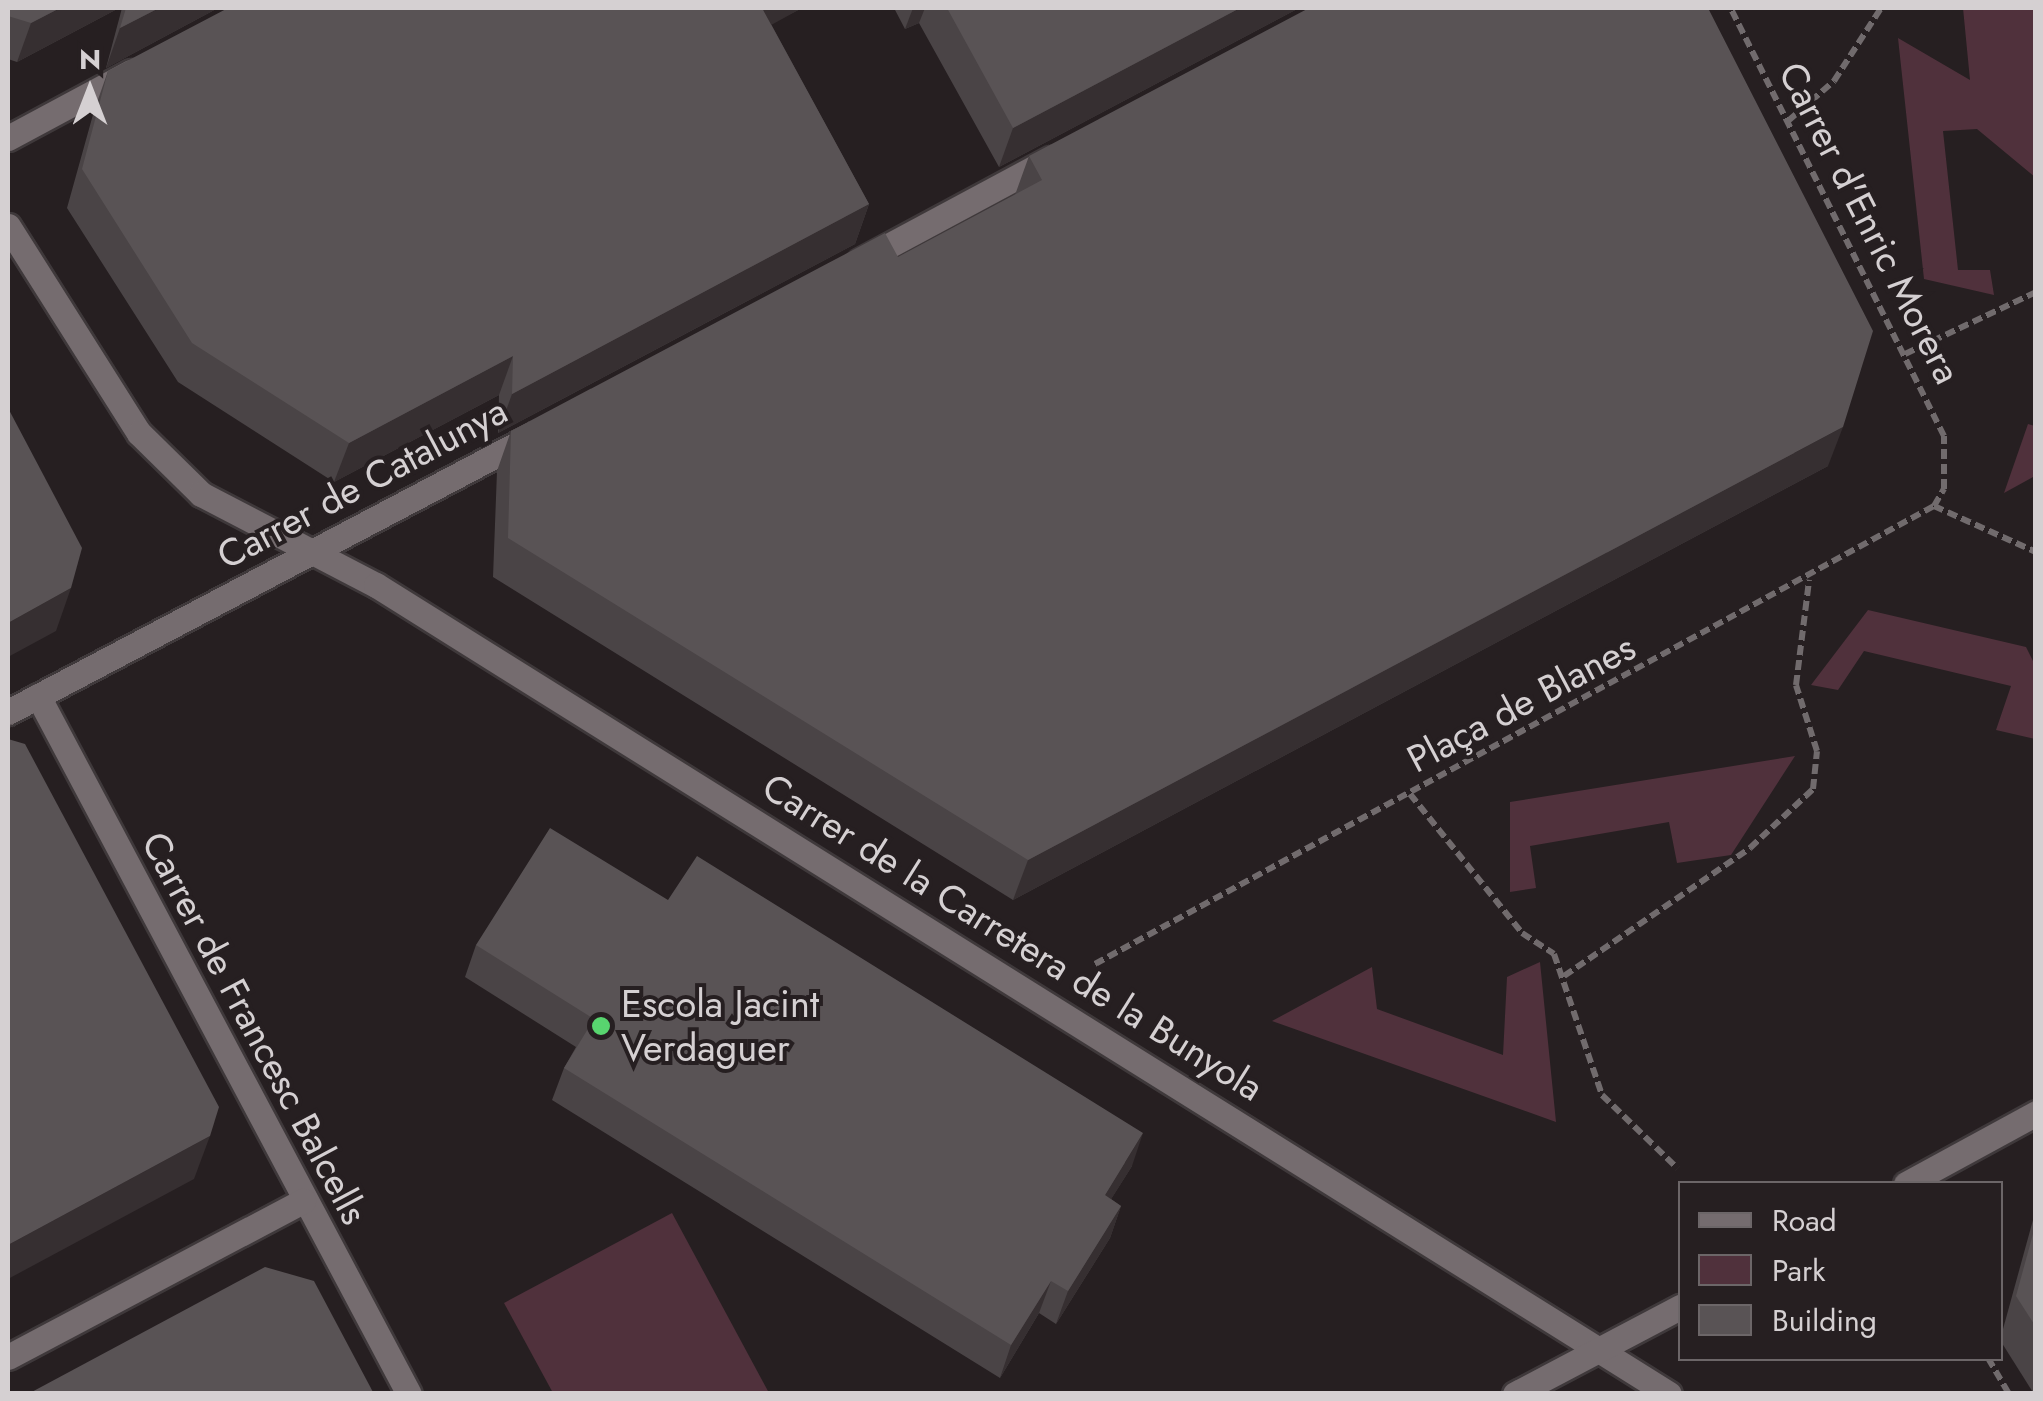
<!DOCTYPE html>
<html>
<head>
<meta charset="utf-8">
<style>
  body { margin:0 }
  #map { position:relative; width:2043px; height:1401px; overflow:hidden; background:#261f21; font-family:Jost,sans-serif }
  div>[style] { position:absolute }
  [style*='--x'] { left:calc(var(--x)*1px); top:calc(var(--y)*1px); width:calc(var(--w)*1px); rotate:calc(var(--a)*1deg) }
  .green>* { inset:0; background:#50313c }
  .path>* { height:6px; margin-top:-3px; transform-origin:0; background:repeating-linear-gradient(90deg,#716b6d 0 10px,transparent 0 15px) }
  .roads { filter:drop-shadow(2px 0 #3f393b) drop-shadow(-2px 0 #3f393b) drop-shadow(0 2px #3f393b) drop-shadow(0 -2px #3f393b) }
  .minor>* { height:25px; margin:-12.5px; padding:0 12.5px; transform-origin:12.5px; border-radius:12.5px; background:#756c6f }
  .wall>* { inset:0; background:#4a4446 }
  .shaded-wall>* { inset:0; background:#362f31 }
  .building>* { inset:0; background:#595355 }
  .dots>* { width:28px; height:28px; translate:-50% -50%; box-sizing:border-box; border:5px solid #261f21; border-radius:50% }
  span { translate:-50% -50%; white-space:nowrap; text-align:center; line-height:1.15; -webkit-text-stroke:8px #261f21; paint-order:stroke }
  .street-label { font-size:38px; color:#d5d0d2 }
  .poi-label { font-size:38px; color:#d5d0d2 }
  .left { translate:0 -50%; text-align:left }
  .frame { position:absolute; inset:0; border:10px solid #d5d0d2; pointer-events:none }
  .legend { position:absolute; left:1678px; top:1181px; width:325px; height:180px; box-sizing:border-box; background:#261f21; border:2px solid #6c6668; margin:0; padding:12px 18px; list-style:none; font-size:30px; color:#d5d0d2 }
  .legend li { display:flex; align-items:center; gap:20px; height:50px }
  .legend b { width:50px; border:2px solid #6c6668 }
  .north { position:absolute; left:40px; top:40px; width:100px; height:100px; -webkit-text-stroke:8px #261f21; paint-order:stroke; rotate:0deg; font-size:28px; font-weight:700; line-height:40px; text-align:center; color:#d5d0d2 }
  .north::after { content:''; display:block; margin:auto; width:35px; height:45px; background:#d5d0d2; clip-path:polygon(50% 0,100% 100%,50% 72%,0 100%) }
</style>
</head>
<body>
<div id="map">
  <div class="green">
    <i style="clip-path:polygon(1963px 8px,2035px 8px,2035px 177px,1977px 129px,1943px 131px,1958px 270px,1990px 270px,1994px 295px,1924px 279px,1898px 38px,1970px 80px)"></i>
    <i style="clip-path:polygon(2028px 424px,2035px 426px,2035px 476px,2004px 493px)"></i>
    <i style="clip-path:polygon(1868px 610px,2026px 647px,2035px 665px,2035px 739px,1996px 730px,2011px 686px,1864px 651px,1838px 690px,1811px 685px)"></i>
    <i style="clip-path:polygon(1795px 756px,1731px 855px,1677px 863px,1669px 822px,1530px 846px,1536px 888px,1510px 892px,1510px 802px)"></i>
    <i style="clip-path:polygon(1540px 962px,1556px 1122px,1272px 1021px,1372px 967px,1377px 1009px,1503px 1055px,1507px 977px)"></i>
    <i style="clip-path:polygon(672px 1213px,769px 1393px,553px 1393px,504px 1303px)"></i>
  </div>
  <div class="path">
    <i style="--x:1788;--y:121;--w:61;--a:-41"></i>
    <i style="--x:1834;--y:81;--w:87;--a:-57.2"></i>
    <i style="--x:1905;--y:354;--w:145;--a:-25.3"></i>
    <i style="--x:1934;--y:506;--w:112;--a:24.3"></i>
    <i style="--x:1410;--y:794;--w:179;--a:51.1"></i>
    <i style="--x:1522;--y:933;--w:38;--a:33"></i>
    <i style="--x:1554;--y:954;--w:149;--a:71.2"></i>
    <i style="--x:1602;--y:1095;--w:105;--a:44.2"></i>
    <i style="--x:1095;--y:964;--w:956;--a:-28.63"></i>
    <i style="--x:1934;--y:506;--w:20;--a:-60"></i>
    <i style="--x:1944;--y:489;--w:53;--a:-90"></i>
    <i style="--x:1944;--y:436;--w:478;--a:-116.5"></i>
    <i style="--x:1564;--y:976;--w:226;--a:-34.5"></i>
    <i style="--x:1750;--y:848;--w:86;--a:-43.1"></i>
    <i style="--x:1813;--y:789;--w:38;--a:-84"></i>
    <i style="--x:1817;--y:751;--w:69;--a:-107.7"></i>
    <i style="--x:1796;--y:685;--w:106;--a:-82.9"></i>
    <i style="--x:1988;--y:1358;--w:42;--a:59.7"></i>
  </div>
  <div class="roads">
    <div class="minor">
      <i style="--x:8;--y:138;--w:140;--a:-28.2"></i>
      <i style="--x:8;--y:226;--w:245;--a:57.7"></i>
      <i style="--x:139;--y:433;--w:87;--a:44.5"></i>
      <i style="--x:201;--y:494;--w:197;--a:27.5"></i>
      <i style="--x:376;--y:585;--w:1525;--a:32.03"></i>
      <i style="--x:860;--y:261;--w:216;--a:-28.2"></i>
      <i style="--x:38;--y:696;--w:790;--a:62.01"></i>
      <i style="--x:8;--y:712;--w:594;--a:-27.77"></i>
      <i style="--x:1906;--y:1184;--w:148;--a:-28.6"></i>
      <i style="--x:8;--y:1357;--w:334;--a:-27.9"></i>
      <i style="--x:1515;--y:1394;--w:187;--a:-27.8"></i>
    </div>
  </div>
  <div class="wall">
    <i style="clip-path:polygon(8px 8px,119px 8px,17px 62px,8px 59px)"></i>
    <i style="clip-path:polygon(122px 8px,218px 8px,106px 68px)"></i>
    <i style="clip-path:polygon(802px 8px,771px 24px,869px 204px,855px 244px,498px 433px,499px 395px,334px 482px,178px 382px,67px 208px,94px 111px,108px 71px)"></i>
    <i style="clip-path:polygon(894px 8px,1299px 8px,999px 167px,919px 23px,905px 29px)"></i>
    <i style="clip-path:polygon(1029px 156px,1828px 466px,1013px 900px,493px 577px,497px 471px,511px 431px,898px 257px,1015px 195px)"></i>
    <i style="clip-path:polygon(668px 900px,1132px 1166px,1111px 1199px,1121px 1206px,1110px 1238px,1056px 1324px,1039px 1313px,1000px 1378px,552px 1100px,564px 1068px,576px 1047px,465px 977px,476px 945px)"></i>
    <i style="clip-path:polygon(2036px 1209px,2036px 1394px,2034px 1394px,2000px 1340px)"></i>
  </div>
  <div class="shaded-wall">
    <i style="clip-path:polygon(60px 8px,119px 8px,17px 62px,31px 23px)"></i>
    <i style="clip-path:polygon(159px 8px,218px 8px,106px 68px,120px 28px)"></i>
    <i style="clip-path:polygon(755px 8px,802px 8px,744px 40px)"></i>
    <i style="clip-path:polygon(913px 8px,925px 8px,919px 23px,905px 29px)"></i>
    <i style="clip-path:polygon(1240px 8px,1299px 8px,999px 167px,1013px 128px)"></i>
    <i style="clip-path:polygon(869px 204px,855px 244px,498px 433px,512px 394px)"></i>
    <i style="clip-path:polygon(513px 356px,499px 395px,334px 482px,349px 443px)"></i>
    <i style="clip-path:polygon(1843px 427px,1828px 466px,1013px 900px,1028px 860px)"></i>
    <i style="clip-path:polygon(71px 588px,56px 631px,8px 657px,8px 623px)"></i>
    <i style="clip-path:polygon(1143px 1133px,1132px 1166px,1093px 1228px,1105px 1195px)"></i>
    <i style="clip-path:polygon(210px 1136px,194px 1179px,8px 1279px,8px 1245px)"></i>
    <i style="clip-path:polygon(1121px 1206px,1110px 1238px,1056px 1324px,1068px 1291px)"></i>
    <i style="clip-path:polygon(1051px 1281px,1039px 1313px,1000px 1378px,1011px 1345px)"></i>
  </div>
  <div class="building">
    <i style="clip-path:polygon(8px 8px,60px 8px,31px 23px,8px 16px)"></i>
    <i style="clip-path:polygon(126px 8px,159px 8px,120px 28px)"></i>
    <i style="clip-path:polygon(228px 8px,762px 8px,869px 204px,512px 394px,513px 356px,349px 443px,192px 343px,82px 169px,108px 71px)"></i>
    <i style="clip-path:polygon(947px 8px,1240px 8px,1013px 128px)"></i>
    <i style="clip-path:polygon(1309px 8px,1708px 8px,1873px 331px,1843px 427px,1028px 860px,508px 538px,511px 431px,885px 233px,898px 257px,1042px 180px,1029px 156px)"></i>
    <i style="clip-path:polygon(8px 408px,82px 548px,71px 588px,8px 623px)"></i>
    <i style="clip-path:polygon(8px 739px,25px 744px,219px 1107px,210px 1136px,8px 1245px)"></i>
    <i style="clip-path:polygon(550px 828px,668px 900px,697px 856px,1143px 1133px,1105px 1195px,1121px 1206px,1068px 1291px,1051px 1281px,1011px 1345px,564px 1068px,594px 1019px,476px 945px)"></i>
    <i style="clip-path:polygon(2036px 1223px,2036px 1327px,2016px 1296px)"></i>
    <i style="clip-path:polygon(265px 1267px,314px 1281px,374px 1394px,28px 1394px)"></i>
  </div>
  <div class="dots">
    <i style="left:601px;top:1026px;background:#58d56f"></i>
  </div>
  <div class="street-label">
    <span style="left:1870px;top:223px;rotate:63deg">Carrer d'Enric Morera</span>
    <span style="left:362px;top:483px;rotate:-28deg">Carrer de Catalunya</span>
    <span style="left:1521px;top:703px;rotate:-28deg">Plaça de Blanes</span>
    <span style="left:1013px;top:937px;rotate:32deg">Carrer de la Carretera de la Bunyola</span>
    <span style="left:255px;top:1028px;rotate:62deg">Carrer de Francesc Balcells</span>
  </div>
  <div class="poi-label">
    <span class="left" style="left:621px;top:1026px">Escola Jacint<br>Verdaguer</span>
  </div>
  <div class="frame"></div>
  <ul class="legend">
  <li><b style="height:12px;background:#756c6f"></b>Road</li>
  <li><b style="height:28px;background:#50313c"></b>Park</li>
  <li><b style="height:28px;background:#595355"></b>Building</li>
  </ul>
  <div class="north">N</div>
</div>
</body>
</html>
